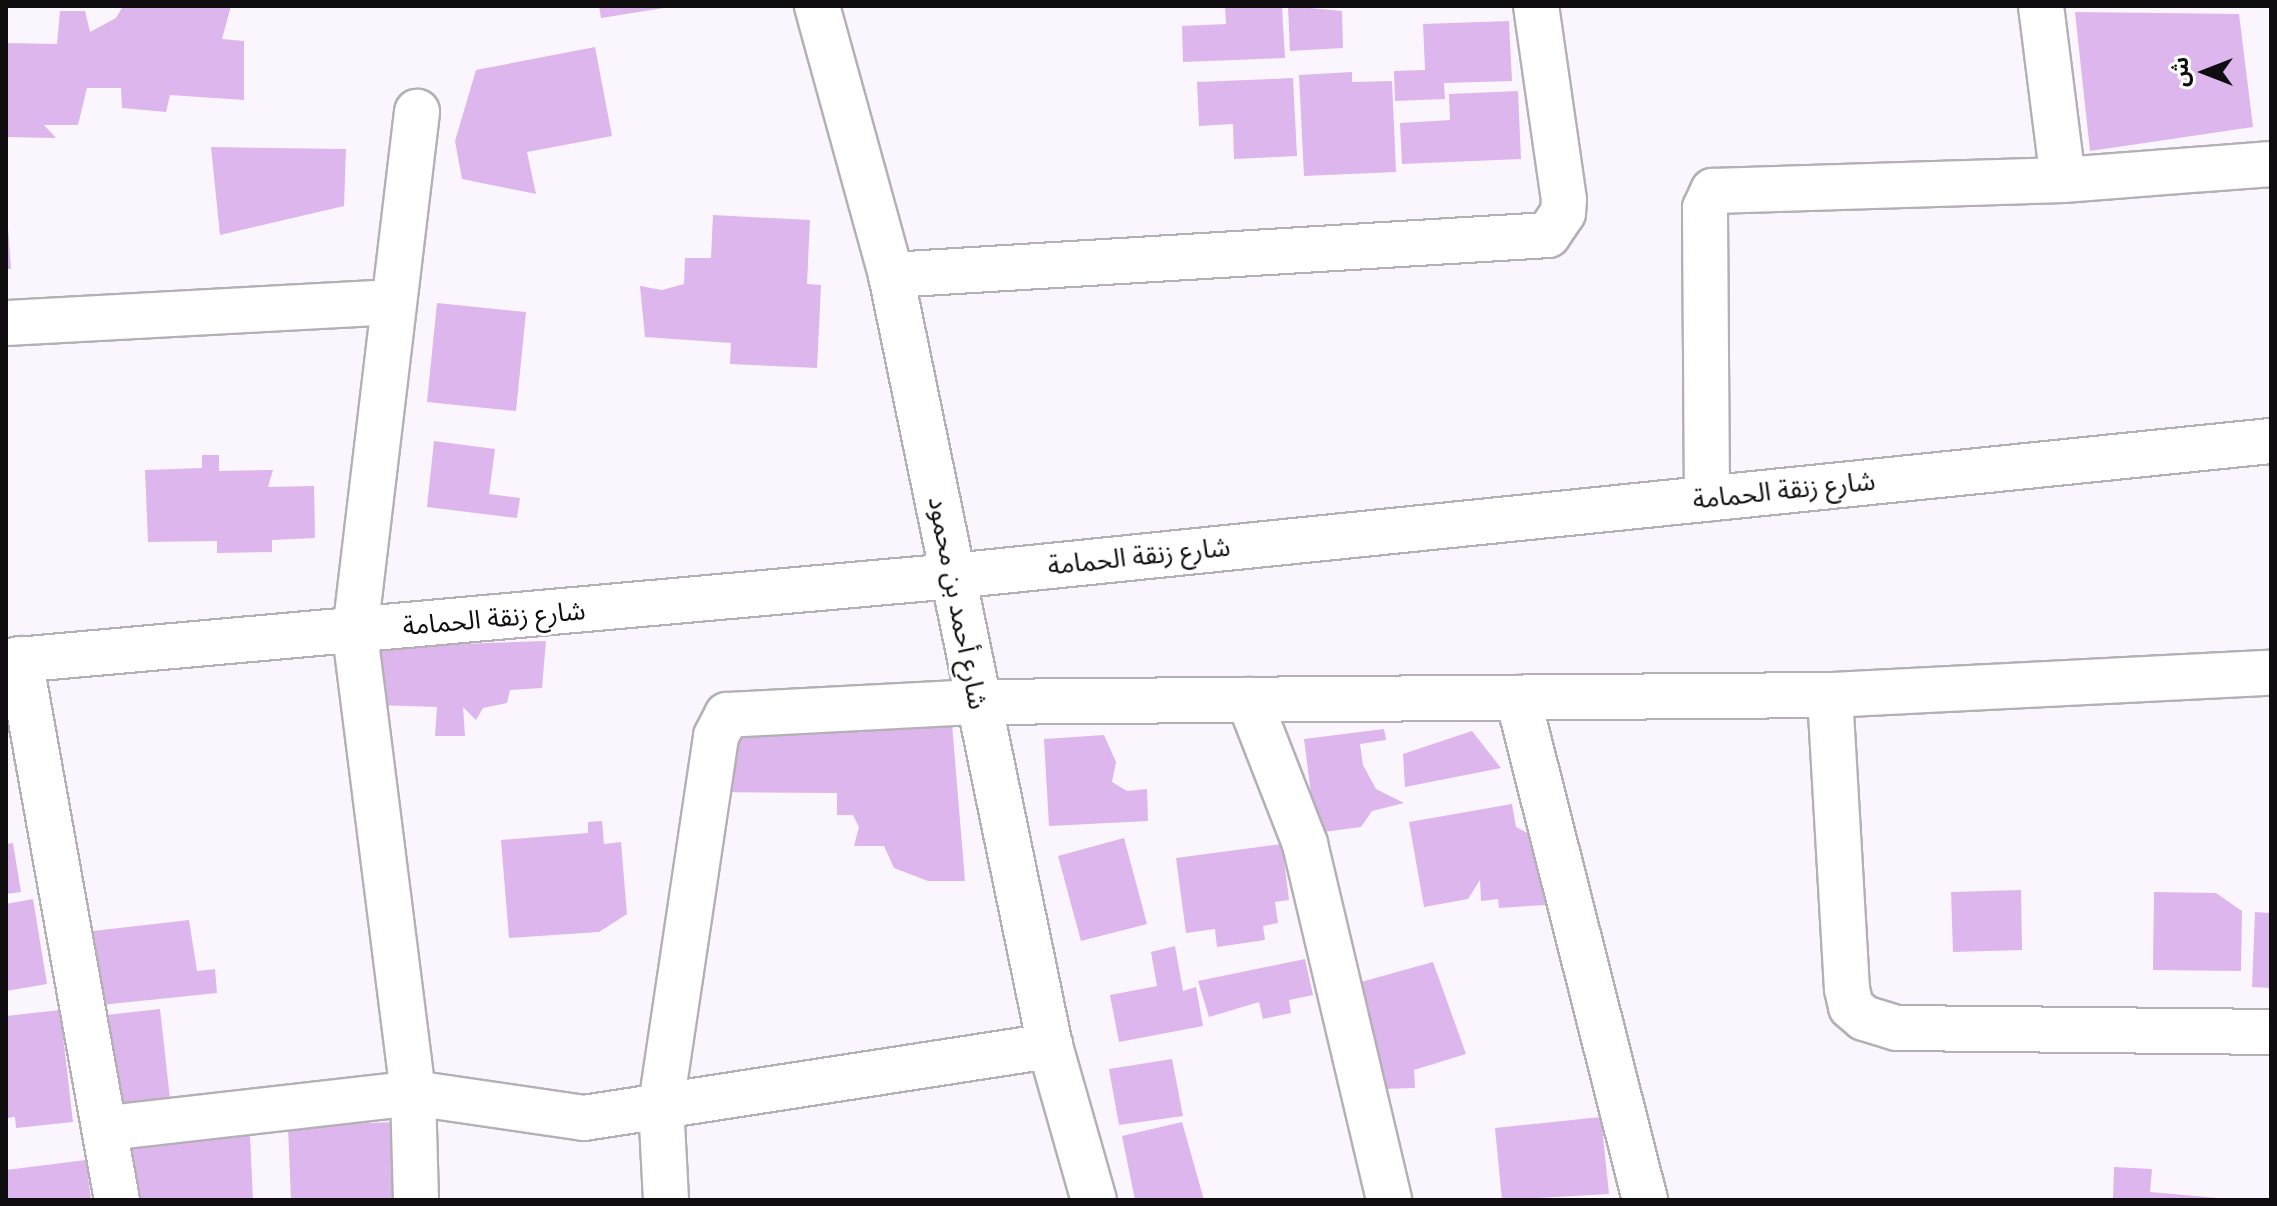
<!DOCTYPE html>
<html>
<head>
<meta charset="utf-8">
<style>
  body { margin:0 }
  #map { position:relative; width:2277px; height:1206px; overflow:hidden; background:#fbf6fd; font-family:"Times New Roman","Noto Sans Arabic",serif }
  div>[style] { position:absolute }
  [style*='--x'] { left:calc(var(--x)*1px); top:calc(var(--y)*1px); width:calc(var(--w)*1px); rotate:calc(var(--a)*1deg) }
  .building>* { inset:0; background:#ddb6ed }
  .roads { filter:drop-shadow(2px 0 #b4b0b6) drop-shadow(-2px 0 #b4b0b6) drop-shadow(0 2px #b4b0b6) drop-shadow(0 -2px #b4b0b6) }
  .street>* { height:44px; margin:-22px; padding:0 22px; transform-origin:22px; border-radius:22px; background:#fff }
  span { translate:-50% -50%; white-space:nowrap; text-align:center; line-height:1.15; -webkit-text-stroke:6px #fff; paint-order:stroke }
  .street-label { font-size:26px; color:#0f0d0f }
  .frame { position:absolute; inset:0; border:8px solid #0f0d0f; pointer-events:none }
  .north { position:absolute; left:2165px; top:32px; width:80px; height:80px; -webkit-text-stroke:6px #fff; paint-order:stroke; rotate:270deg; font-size:22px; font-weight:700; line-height:32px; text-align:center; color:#0f0d0f }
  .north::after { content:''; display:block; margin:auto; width:28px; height:36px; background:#0f0d0f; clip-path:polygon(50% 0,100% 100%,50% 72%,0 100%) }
</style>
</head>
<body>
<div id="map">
  <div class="building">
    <i style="clip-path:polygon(123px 6px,231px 6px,222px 39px,244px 41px,244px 100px,170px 95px,166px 112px,122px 108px,121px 88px,87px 88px,78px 125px,44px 125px,56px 138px,6px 137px,6px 43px,57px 44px,60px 11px,85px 11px,90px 32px,116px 18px)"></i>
    <i style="clip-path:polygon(599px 6px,664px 6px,664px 8px,601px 18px)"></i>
    <i style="clip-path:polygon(1225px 6px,1282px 6px,1285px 58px,1183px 62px,1182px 26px,1226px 24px)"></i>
    <i style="clip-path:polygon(1288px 6px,1342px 11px,1343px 48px,1290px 51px)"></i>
    <i style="clip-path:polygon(2075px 12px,2239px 14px,2253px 127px,2090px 151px)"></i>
    <i style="clip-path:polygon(1509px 21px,1512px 81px,1444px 83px,1445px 99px,1395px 101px,1394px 71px,1425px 70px,1423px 24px)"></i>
    <i style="clip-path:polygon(595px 47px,612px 136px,527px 152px,536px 194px,462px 179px,455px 141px,476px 70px)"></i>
    <i style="clip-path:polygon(1352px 72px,1352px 82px,1392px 81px,1396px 172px,1304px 176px,1299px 75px)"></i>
    <i style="clip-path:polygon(1293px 78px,1297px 156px,1234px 159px,1233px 124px,1199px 126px,1197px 82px)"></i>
    <i style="clip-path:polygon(1518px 91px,1521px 159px,1402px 164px,1400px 123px,1450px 120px,1449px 94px)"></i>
    <i style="clip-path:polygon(211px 147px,346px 149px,344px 206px,220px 235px)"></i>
    <i style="clip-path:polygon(713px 215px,810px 220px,807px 284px,821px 285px,817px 368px,730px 364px,731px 343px,645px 337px,640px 286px,662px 290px,684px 284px,685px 258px,711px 258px)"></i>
    <i style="clip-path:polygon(6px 228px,8px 228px,11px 269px,6px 269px)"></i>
    <i style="clip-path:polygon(437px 303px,526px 312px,516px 411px,427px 402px)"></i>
    <i style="clip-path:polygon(434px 441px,495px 449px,489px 494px,520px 498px,517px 518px,427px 507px)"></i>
    <i style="clip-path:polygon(202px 455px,219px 455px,219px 471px,273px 470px,268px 487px,314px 486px,315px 538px,272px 540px,272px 552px,217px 553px,217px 541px,148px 542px,145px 470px,202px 468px)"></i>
    <i style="clip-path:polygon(546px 641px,542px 688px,510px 690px,507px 703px,483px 708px,476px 720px,463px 707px,465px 736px,435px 736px,437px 707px,378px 705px,374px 647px)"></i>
    <i style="clip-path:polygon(952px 724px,965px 881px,928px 881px,894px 868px,884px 846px,854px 846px,859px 827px,853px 815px,837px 815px,837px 793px,713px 792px,746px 730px)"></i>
    <i style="clip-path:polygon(1384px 729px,1386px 740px,1360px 744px,1363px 765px,1376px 789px,1404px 803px,1372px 811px,1361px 827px,1316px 833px,1304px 739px)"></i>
    <i style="clip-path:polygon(1472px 731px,1501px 768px,1405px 787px,1403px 754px)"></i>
    <i style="clip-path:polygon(1104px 735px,1116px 762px,1112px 782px,1127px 791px,1147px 789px,1148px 821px,1049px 826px,1044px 739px)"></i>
    <i style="clip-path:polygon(1512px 804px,1516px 827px,1541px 840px,1545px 905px,1499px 908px,1498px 899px,1481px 901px,1480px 880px,1468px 899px,1424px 907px,1409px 822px)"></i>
    <i style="clip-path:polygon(602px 821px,604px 844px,621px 842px,627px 914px,599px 932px,509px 938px,501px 840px,588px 833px,588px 822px)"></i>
    <i style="clip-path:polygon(1124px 838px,1147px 924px,1081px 941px,1058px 856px)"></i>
    <i style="clip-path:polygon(13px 843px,21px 892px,6px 894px,6px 844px)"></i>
    <i style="clip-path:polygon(1282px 844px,1289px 900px,1275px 902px,1278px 923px,1263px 926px,1265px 940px,1217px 947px,1215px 929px,1186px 933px,1176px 858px)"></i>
    <i style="clip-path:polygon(2021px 890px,2022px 950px,1953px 952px,1951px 892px)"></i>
    <i style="clip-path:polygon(2154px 892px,2216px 893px,2242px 911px,2241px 971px,2153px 970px)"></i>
    <i style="clip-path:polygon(33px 899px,47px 984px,6px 991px,6px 904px)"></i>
    <i style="clip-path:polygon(2255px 912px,2271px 913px,2271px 988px,2252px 987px)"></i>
    <i style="clip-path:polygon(189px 920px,197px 971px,215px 969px,217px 993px,101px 1005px,93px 931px)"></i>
    <i style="clip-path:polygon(1175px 946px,1183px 991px,1196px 987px,1203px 1026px,1119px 1042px,1110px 995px,1157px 986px,1151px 952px)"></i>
    <i style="clip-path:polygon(1305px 959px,1313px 995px,1289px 1000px,1291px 1013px,1263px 1019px,1259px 1002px,1209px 1017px,1198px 981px)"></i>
    <i style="clip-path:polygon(1433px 962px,1466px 1054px,1414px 1070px,1415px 1088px,1380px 1089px,1343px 987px)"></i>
    <i style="clip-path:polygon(160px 1009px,170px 1099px,116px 1105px,106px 1015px)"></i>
    <i style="clip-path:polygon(60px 1010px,73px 1122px,16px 1128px,15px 1117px,6px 1118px,6px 1016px)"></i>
    <i style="clip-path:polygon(1172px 1059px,1183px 1116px,1119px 1125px,1109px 1069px)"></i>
    <i style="clip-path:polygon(1601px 1117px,1609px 1194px,1502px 1200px,1495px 1128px)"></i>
    <i style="clip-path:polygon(395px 1122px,397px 1200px,291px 1200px,288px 1126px)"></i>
    <i style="clip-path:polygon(1182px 1122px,1204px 1200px,1135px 1200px,1122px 1136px)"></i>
    <i style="clip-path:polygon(250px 1136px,253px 1200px,120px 1200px,118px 1143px)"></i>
    <i style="clip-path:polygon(86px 1160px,91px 1200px,6px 1200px,6px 1170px)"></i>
    <i style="clip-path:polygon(2114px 1167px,2152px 1169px,2150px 1192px,2241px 1200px,2113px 1200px)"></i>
  </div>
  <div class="roads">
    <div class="street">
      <i style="--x:817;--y:6;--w:279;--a:74.6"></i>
      <i style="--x:891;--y:275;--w:787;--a:78.35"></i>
      <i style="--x:1050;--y:1046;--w:160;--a:74.1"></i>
      <i style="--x:2041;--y:6;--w:175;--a:82.8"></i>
      <i style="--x:891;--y:275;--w:658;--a:-3.48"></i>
      <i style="--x:1548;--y:235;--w:27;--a:-56"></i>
      <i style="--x:1563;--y:213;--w:13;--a:-86"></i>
      <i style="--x:1564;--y:200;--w:196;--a:-98.2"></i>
      <i style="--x:6;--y:323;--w:385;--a:-3.1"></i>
      <i style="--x:1707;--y:499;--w:291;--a:-90.4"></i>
      <i style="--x:1705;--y:208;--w:19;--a:-65"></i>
      <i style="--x:1713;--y:191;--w:350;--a:-1.8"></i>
      <i style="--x:2063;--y:180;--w:209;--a:-4.4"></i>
      <i style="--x:20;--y:659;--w:550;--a:79.84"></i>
      <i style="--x:6;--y:661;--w:951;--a:-5.13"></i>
      <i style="--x:953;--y:576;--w:1325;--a:-5.85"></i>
      <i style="--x:1830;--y:695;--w:294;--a:86.7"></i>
      <i style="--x:1847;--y:989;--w:18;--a:77"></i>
      <i style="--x:1851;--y:1007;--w:17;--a:40"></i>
      <i style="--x:1864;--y:1018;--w:34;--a:17"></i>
      <i style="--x:1897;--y:1028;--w:374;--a:0.6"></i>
      <i style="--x:1518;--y:698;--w:518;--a:75.8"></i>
      <i style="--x:1249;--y:700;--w:155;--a:68.7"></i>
      <i style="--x:1305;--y:844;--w:366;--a:76.7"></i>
      <i style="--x:108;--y:1128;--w:307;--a:-6.5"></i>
      <i style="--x:413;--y:1093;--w:173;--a:8.3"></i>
      <i style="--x:584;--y:1118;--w:472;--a:-8.8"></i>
      <i style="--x:416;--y:1200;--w:107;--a:-91.6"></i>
      <i style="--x:413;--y:1093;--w:465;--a:-97.2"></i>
      <i style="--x:355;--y:632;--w:524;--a:-83.2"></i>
      <i style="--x:666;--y:1200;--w:95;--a:-93"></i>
      <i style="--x:661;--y:1105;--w:373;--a:-81.5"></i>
      <i style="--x:716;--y:736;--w:24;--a:-62"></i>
      <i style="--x:727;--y:715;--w:248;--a:-3"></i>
      <i style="--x:975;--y:702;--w:855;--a:-0.47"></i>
      <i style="--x:1830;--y:695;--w:442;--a:-2.9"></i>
    </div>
  </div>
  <div class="street-label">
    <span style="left:1784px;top:491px;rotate:-6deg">شارع زنقة الحمامة</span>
    <span style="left:1139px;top:557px;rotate:-6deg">شارع زنقة الحمامة</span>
    <span style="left:957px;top:603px;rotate:79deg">شارع أحمد بن محمود</span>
    <span style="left:494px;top:619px;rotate:-5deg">شارع زنقة الحمامة</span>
  </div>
  <div class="frame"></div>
  <div class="north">ش</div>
</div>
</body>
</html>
